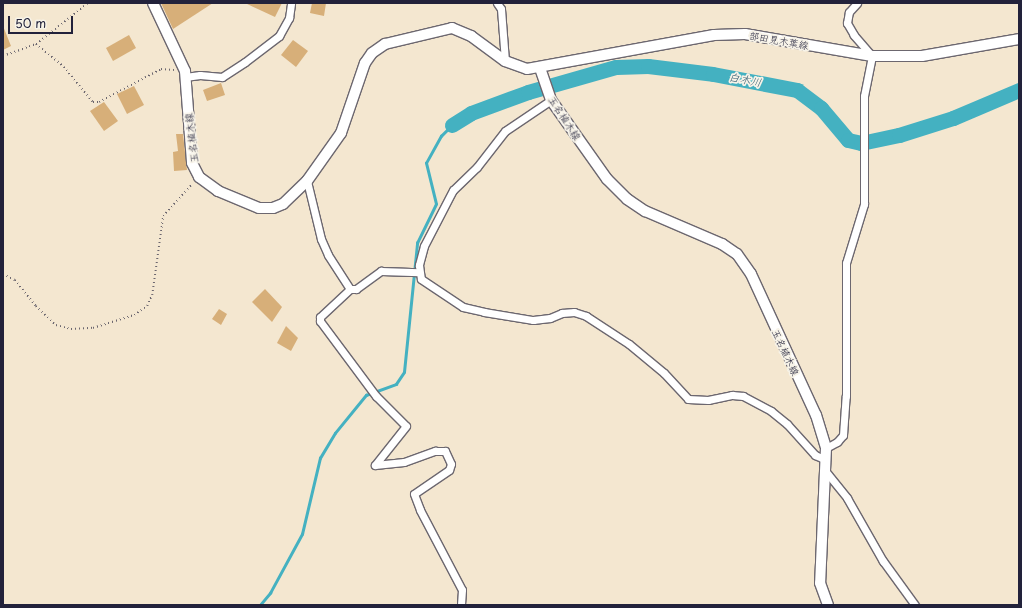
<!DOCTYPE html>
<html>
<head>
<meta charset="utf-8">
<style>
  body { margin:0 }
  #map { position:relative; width:1022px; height:608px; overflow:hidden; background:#f4e7d0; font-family:"Playpen Sans","Klee One",sans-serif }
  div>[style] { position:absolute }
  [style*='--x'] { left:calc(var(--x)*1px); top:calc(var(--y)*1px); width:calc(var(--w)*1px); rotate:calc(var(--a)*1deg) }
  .stream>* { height:2.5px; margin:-1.25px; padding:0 1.25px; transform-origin:1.25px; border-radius:1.25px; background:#44b1c1 }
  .river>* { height:15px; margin:-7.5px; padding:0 7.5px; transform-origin:7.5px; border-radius:7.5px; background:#44b1c1 }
  .building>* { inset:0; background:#d7af79 }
  .path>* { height:1.5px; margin-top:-0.75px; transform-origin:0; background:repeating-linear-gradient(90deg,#6c676f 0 1px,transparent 0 4px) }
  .roads { filter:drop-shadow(1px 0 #6c676f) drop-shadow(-1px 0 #6c676f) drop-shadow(0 1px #6c676f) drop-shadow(0 -1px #6c676f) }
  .street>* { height:7px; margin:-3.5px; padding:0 3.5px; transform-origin:3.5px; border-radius:3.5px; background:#fff }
  .secondary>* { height:10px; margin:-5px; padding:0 5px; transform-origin:5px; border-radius:5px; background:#fff }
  span { translate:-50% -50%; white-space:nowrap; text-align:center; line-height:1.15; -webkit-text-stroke:3.5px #f7f3e8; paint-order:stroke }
  .street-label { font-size:10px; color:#22223b }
  .water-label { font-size:11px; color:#305b71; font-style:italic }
  .frame { position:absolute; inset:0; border:4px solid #22223b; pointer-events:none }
  .scale { position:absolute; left:8px; top:16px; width:65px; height:18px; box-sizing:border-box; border:2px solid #22223b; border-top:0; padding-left:5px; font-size:12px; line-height:14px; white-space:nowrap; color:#22223b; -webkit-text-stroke:3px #f7f3e8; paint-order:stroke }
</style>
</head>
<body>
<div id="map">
  <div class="stream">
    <i style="--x:260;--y:605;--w:16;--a:-50"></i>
    <i style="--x:270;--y:593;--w:67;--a:-61.5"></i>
    <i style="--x:302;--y:534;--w:78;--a:-76.7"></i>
    <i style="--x:320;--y:458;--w:29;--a:-59"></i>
    <i style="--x:335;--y:433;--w:49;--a:-50.8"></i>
    <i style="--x:366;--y:395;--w:32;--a:-20"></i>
    <i style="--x:396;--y:384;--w:14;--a:-56"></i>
    <i style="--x:404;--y:372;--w:130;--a:-84.2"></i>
    <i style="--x:417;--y:243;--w:43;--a:-64"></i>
    <i style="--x:436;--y:204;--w:42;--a:-103.7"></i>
    <i style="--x:426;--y:163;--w:31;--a:-61"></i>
    <i style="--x:441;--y:136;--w:16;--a:-45"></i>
  </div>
  <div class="river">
    <i style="--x:452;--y:125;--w:22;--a:-32"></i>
    <i style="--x:471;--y:113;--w:61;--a:-20.2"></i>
    <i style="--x:528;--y:92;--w:91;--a:-15.9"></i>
    <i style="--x:616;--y:67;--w:32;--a:-2"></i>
    <i style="--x:648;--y:66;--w:65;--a:7"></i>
    <i style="--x:713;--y:74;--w:86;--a:10.8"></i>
    <i style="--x:797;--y:90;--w:30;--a:37"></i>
    <i style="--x:821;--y:108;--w:42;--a:49.8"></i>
    <i style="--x:848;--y:140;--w:13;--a:13"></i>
    <i style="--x:861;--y:143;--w:39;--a:-12"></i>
    <i style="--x:899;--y:135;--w:57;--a:-17.5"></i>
    <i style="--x:953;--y:118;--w:72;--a:-23"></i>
  </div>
  <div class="building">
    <i style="clip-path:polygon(161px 3px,213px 3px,173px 29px)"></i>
    <i style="clip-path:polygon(245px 3px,282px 3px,275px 17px)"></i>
    <i style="clip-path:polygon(312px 3px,326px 3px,324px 16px,310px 13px)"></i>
    <i style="clip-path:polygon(3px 26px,11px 46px,3px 50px)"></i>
    <i style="clip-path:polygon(129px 35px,136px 48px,113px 61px,106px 48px)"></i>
    <i style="clip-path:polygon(293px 40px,308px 51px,296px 67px,281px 55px)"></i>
    <i style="clip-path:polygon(221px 83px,225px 95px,207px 101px,203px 90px)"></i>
    <i style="clip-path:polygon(134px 86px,144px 105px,127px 114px,117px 94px)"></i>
    <i style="clip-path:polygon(104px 102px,118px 121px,104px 131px,90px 111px)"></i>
    <i style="clip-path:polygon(176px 134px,183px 134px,187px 170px,174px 171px,173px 152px,178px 151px)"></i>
    <i style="clip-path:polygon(265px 289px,282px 307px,272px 322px,252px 302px)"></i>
    <i style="clip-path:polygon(219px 309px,227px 314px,221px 325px,212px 319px)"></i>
    <i style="clip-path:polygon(286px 326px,298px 338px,291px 351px,277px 343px)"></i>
  </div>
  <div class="path">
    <i style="--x:36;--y:44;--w:36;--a:39"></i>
    <i style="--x:64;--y:67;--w:45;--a:50.4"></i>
    <i style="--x:93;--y:102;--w:6;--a:0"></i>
    <i style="--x:99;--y:102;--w:70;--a:-28"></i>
    <i style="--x:161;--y:69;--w:13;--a:4"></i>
    <i style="--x:3;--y:56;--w:35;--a:-20"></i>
    <i style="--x:36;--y:44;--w:66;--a:-38.3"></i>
    <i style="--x:3;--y:274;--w:13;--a:27"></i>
    <i style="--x:15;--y:280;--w:33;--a:51"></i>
    <i style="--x:36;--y:306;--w:28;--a:44"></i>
    <i style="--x:56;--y:325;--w:16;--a:15"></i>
    <i style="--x:71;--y:329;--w:22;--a:-3"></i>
    <i style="--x:93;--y:328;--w:43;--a:-17.6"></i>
    <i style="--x:134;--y:315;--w:16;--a:-35"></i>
    <i style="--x:147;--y:306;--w:12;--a:-66"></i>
    <i style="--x:152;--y:295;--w:80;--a:-82.1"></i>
    <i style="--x:163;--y:216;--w:43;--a:-47.8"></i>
  </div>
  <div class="roads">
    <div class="street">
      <i style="--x:497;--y:3;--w:7;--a:56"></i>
      <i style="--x:501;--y:9;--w:52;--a:85.6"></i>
      <i style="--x:185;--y:77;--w:15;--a:-8"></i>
      <i style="--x:200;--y:75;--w:22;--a:5"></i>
      <i style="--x:222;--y:77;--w:27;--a:-33"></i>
      <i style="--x:245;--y:62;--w:43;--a:-37.4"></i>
      <i style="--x:279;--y:36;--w:21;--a:-61"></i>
      <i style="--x:289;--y:18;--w:15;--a:-82"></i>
      <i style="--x:551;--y:100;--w:55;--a:146"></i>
      <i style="--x:505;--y:131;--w:46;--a:127.9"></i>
      <i style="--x:477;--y:167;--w:33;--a:136"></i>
      <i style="--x:453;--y:190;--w:63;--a:117.4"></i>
      <i style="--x:424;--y:246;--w:20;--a:105"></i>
      <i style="--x:419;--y:265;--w:14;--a:82"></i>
      <i style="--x:421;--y:279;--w:50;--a:33.7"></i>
      <i style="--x:463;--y:307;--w:22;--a:13"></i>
      <i style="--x:484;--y:312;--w:50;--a:9.3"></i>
      <i style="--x:533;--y:320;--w:17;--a:-7"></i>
      <i style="--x:550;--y:318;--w:13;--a:-23"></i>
      <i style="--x:562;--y:313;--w:12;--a:-5"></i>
      <i style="--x:574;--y:312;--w:13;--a:18"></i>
      <i style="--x:586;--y:316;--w:51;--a:33.1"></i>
      <i style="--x:629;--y:344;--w:45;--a:39.6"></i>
      <i style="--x:664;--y:373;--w:35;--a:47"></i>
      <i style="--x:688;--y:399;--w:20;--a:3"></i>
      <i style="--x:708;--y:400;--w:25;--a:-12"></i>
      <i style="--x:732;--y:395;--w:11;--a:5"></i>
      <i style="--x:743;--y:396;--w:32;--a:28"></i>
      <i style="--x:771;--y:411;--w:21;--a:39"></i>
      <i style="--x:787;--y:424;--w:42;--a:47.9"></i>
      <i style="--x:815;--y:455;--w:12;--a:24"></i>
      <i style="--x:307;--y:181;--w:60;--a:76.4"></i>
      <i style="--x:321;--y:239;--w:17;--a:66"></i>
      <i style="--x:328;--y:255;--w:40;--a:57.1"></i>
      <i style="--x:350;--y:289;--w:41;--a:137"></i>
      <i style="--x:320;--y:317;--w:4;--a:90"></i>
      <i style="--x:320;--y:321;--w:94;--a:53.3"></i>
      <i style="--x:376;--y:396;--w:42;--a:45"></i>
      <i style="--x:406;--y:426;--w:50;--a:128.5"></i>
      <i style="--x:375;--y:465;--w:29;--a:-6"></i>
      <i style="--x:404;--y:462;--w:33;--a:-20"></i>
      <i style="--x:435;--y:451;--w:10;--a:0"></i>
      <i style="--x:445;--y:451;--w:14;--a:65"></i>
      <i style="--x:451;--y:464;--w:6;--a:108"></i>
      <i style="--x:449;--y:470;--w:42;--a:145.6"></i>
      <i style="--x:414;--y:494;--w:17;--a:69"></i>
      <i style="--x:420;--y:510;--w:90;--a:62.3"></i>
      <i style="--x:462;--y:590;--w:15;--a:94"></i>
      <i style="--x:350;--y:289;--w:6;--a:0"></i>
      <i style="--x:356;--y:289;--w:31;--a:-36"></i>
      <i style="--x:381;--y:271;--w:38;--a:2"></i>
      <i style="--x:826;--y:448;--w:13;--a:-29"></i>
      <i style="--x:837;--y:442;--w:9;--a:-49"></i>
      <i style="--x:843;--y:435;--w:39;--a:-86"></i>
      <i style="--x:846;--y:396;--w:133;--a:-90"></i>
      <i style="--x:846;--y:263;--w:62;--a:-73"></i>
      <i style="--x:864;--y:204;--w:108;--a:-90"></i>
      <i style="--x:864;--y:96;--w:41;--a:-78.7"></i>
      <i style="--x:872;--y:56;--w:28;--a:-131"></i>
      <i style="--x:854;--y:35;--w:14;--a:-120"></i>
      <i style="--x:847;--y:23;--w:11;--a:-80"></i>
      <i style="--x:849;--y:12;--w:12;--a:-48"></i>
      <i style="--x:827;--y:473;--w:32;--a:51"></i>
      <i style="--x:847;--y:498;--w:73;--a:60.3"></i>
      <i style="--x:883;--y:561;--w:54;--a:54"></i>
    </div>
    <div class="secondary">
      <i style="--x:153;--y:3;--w:75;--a:64.8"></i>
      <i style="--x:185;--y:71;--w:92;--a:85.6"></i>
      <i style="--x:192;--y:163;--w:16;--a:63"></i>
      <i style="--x:199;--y:177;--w:24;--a:36"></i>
      <i style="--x:218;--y:191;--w:44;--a:22.5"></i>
      <i style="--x:259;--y:208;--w:14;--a:0"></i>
      <i style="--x:273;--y:208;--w:11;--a:-22"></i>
      <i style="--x:283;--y:204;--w:33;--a:-44"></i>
      <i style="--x:307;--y:181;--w:59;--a:-54.7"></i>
      <i style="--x:341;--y:133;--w:74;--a:-71.1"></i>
      <i style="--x:365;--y:63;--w:12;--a:-55"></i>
      <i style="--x:372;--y:53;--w:16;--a:-35"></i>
      <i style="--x:385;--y:44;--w:69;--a:-13.4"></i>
      <i style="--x:452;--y:28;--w:21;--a:23"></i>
      <i style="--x:471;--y:36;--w:42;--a:36.3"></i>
      <i style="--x:505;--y:61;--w:23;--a:20"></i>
      <i style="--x:527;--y:69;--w:190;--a:-10.3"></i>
      <i style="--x:714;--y:35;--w:31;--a:-2"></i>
      <i style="--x:745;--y:34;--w:129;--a:9.8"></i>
      <i style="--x:872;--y:56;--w:50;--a:0"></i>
      <i style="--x:922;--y:56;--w:98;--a:-9.9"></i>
      <i style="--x:540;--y:68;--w:34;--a:71"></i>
      <i style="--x:551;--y:100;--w:97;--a:54.7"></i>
      <i style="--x:607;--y:179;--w:28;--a:45"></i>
      <i style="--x:627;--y:199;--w:22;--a:34"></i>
      <i style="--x:645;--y:211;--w:84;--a:23.2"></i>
      <i style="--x:722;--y:244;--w:18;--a:34"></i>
      <i style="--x:737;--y:254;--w:24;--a:55"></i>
      <i style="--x:751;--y:274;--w:155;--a:65.3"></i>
      <i style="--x:816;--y:415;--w:34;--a:73"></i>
      <i style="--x:826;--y:448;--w:135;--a:92.5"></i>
      <i style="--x:820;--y:583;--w:23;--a:70"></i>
    </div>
  </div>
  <div class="street-label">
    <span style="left:779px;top:40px;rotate:10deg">部田見木葉線</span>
    <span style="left:565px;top:118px;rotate:57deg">玉名植木線</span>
    <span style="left:191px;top:138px;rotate:-97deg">玉名植木線</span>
    <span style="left:786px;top:352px;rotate:65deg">玉名植木線</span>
  </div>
  <div class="water-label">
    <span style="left:745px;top:80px;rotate:11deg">白木川</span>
  </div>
  <div class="frame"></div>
  <div class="scale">50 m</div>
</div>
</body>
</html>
